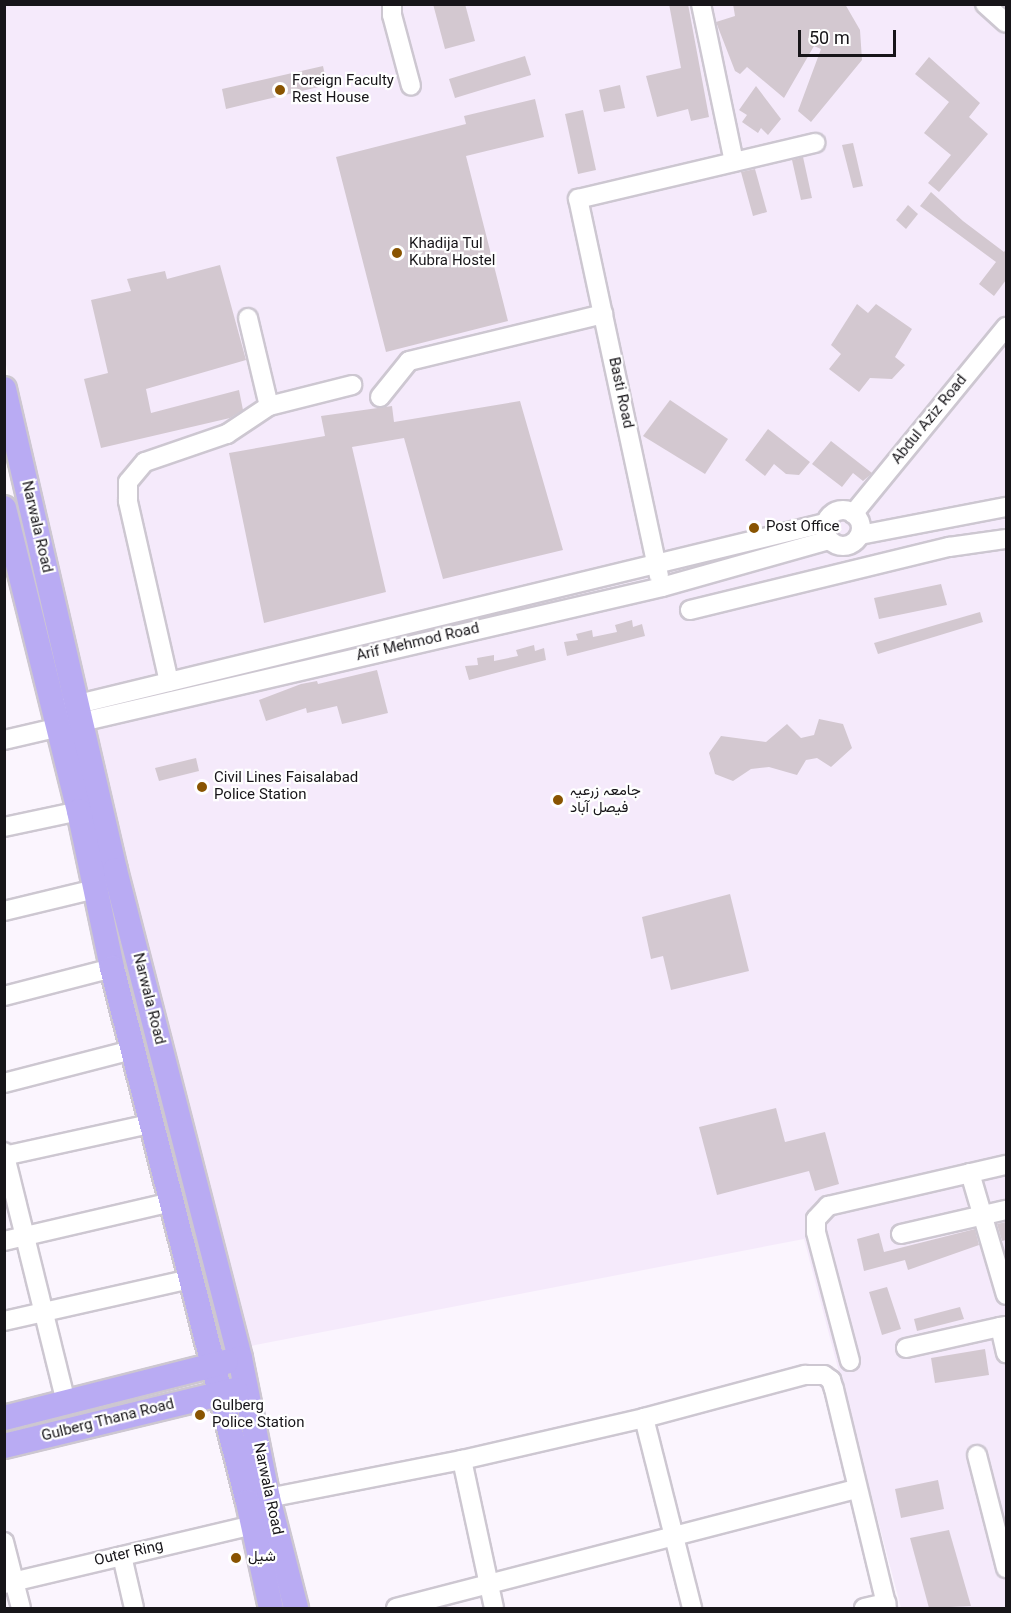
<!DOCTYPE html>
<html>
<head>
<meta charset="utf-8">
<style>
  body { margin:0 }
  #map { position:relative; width:1011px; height:1613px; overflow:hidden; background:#fbf5fe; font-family:Georgia,Vazirmatn,serif }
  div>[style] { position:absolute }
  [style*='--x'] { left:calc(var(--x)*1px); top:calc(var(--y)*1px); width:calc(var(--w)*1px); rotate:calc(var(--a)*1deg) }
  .built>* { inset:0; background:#f5eafb }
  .building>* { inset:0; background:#d3c8d0 }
  .roads { filter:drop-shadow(2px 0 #cdc7d1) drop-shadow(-2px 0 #cdc7d1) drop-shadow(0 2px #cdc7d1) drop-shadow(0 -2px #cdc7d1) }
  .minor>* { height:18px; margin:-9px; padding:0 9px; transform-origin:9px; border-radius:9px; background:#fff }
  .minor>.ring { margin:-9px; padding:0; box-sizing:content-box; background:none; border:18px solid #fff; border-radius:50% }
  .major>* { height:24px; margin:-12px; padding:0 12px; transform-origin:12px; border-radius:12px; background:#b9abf3 }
  .dots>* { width:16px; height:16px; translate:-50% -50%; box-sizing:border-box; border:3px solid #fff; border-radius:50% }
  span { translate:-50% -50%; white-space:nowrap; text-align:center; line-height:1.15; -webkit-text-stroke:4.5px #fff; paint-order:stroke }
  .poi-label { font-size:15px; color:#171519 }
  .left { translate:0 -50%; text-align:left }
  .street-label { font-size:15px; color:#171519 }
  .frame { position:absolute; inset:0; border:6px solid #171519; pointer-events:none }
  .scale { position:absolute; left:798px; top:30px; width:98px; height:27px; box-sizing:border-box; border:3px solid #171519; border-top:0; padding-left:8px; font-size:18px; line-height:21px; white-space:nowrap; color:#171519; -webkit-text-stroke:4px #fff; paint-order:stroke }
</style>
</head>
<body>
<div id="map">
  <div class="built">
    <i style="clip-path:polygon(4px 5px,1006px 5px,1006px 1608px,901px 1608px,804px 1239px,240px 1348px,5px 360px)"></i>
  </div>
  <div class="building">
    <i style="clip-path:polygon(433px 4px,465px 4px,475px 41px,445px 49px)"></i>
    <i style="clip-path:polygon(669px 4px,688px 4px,709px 117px,691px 121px,688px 109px,657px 117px,646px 76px,681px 68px)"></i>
    <i style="clip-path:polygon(733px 4px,845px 4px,860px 30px,862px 60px,811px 122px,798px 111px,821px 49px,814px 46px,784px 98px,747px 67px,740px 74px,735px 71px,716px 22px,735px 16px)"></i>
    <i style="clip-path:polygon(525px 56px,531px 75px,455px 98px,449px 79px)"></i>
    <i style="clip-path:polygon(929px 57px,980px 103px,969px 117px,988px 134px,939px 192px,928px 183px,951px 155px,924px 133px,949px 102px,915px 74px)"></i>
    <i style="clip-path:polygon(323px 66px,327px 85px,226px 109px,222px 89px)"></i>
    <i style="clip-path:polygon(620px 85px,625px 108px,604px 112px,599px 90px)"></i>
    <i style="clip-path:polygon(756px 86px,781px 119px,768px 135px,761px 128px,758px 133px,742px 122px,747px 115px,739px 110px)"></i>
    <i style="clip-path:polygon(535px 99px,544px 137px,466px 156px,508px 321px,386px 352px,336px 157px,466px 124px,464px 116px)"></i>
    <i style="clip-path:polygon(583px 110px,596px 170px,578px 174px,565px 114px)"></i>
    <i style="clip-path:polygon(853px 143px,863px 186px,853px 188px,842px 145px)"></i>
    <i style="clip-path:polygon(803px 157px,812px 198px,801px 200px,792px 160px)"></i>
    <i style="clip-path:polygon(755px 169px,767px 212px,753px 216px,741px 172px)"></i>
    <i style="clip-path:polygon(931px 192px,963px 221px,1004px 252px,1006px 249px,1006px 280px,994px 296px,979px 284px,996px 262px,920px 206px)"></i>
    <i style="clip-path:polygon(908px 205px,918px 214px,906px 229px,896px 220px)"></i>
    <i style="clip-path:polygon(220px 265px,246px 360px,146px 389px,151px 413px,239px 390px,243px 410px,230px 418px,101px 448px,84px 379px,108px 373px,91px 300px,131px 291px,127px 279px,165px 271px,167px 279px)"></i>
    <i style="clip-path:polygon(857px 304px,868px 313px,876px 304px,912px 329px,895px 357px,905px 365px,892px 379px,870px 378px,859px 392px,829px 369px,841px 354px,831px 345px)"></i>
    <i style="clip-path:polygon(670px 400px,728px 439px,705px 474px,643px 436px)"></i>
    <i style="clip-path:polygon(520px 401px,563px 550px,443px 579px,404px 438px,352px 447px,386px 592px,264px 623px,229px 453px,325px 436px,321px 416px,392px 406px,394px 422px)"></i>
    <i style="clip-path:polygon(768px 429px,810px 462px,799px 475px,786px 474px,774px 464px,765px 476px,745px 460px)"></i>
    <i style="clip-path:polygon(831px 441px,872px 473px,870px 475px,863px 481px,853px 473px,842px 487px,812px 464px)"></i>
    <i style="clip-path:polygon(941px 584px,947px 605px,879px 619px,874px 598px)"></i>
    <i style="clip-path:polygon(980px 612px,983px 622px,878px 654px,874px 643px)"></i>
    <i style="clip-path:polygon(632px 620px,633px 627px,642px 624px,645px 636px,567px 656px,564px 642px,578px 640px,576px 634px,592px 630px,593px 637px,617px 632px,615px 625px)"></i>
    <i style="clip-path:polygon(534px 645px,535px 651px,544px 648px,546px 660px,469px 680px,465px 666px,478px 665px,477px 658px,494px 655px,494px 661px,518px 656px,516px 650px)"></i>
    <i style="clip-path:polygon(377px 670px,388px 713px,342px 724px,337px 706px,307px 713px,306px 708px,266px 721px,259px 700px,301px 684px,317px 681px,318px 684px)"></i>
    <i style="clip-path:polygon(819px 719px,843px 724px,852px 748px,831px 767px,817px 758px,806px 760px,797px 775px,769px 767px,751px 769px,733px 781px,715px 774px,709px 753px,721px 736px,766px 742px,787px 724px,801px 738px,814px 735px)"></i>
    <i style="clip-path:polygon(196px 758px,199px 771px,159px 781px,155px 768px)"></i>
    <i style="clip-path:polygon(730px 894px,749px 971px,671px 990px,663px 956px,651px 959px,642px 917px)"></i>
    <i style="clip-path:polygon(776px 1108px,785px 1142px,825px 1132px,839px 1184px,815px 1191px,809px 1171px,717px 1195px,699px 1127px)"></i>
    <i style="clip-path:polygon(1006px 1222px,1006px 1240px,1002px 1241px,997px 1224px)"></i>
    <i style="clip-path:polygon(975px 1229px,979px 1245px,908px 1270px,905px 1260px,864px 1271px,857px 1239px,879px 1233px,884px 1252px)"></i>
    <i style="clip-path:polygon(887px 1287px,901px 1329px,882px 1335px,869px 1292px)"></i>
    <i style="clip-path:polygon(960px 1307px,964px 1319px,917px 1331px,914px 1319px)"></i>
    <i style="clip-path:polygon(985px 1349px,989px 1375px,935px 1383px,931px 1358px)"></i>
    <i style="clip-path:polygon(938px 1480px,944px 1509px,901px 1518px,895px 1489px)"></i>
    <i style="clip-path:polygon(949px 1530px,971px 1606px,929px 1608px,910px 1538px)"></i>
  </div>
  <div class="roads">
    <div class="minor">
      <i style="--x:392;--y:4;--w:11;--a:90"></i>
      <i style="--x:392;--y:15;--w:73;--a:75"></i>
      <i style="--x:701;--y:4;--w:161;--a:78.2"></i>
      <i style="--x:985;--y:4;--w:28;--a:42"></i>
      <i style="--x:248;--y:318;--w:90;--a:76.6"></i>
      <i style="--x:380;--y:397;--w:46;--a:-51.1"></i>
      <i style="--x:409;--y:361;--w:200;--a:-13.6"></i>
      <i class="ring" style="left:825px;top:510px;width:18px;height:18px"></i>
      <i style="--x:853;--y:514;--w:242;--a:-50.7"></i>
      <i style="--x:860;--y:535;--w:149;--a:-10.9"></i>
      <i style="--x:659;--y:576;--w:386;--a:-102.1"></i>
      <i style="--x:578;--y:199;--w:244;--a:-13.3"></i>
      <i style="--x:690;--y:610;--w:267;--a:-13.7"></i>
      <i style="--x:949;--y:547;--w:58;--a:-8"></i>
      <i style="--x:169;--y:682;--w:186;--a:-102.8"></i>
      <i style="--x:128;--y:501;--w:19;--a:-90"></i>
      <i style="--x:128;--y:482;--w:26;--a:-50"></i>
      <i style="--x:145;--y:462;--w:87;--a:-18.9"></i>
      <i style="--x:227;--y:434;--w:50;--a:-33.7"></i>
      <i style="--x:269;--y:406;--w:86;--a:-14.2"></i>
      <i style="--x:66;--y:707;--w:781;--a:-13.63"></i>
      <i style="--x:4;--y:740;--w:676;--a:-13.09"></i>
      <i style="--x:662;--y:587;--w:173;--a:-15.7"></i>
      <i style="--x:4;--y:827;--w:77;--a:-12"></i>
      <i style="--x:4;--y:911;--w:94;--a:-13.6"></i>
      <i style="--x:4;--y:996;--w:112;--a:-14.5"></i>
      <i style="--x:4;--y:1083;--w:132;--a:-14.5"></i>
      <i style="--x:4;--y:1152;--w:259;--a:76.1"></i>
      <i style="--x:4;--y:1156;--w:149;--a:-12.4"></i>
      <i style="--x:970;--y:1173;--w:127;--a:73.6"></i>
      <i style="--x:901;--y:1234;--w:108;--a:-12.9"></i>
      <i style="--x:4;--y:1241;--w:171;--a:-13.1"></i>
      <i style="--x:4;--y:1321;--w:192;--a:-12.7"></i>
      <i style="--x:1006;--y:1326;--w:6;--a:171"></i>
      <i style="--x:1000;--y:1327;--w:27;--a:77"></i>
      <i style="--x:906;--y:1348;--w:96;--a:-12.6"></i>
      <i style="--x:850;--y:1361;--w:133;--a:-104.8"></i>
      <i style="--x:816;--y:1232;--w:13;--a:-90"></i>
      <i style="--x:816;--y:1219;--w:18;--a:-47"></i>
      <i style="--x:828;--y:1206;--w:183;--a:-13"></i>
      <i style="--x:644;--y:1418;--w:196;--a:75.8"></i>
      <i style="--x:977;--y:1455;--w:117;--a:75.6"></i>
      <i style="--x:462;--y:1460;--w:151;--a:77.8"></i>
      <i style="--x:268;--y:1498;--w:198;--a:-11.1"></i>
      <i style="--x:462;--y:1460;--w:187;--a:-13"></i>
      <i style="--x:644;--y:1418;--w:167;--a:-15"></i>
      <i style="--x:805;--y:1375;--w:19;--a:0"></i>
      <i style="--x:824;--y:1375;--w:9;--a:36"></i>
      <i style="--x:831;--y:1380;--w:9;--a:72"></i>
      <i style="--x:834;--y:1389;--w:225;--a:76.4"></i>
      <i style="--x:4;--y:1542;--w:68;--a:75.6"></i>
      <i style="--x:122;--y:1556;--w:53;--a:77"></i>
      <i style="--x:4;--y:1584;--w:256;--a:-13.3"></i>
      <i style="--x:396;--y:1608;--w:475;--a:-14.5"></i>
      <i style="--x:864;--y:1608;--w:23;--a:-13"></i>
    </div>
    <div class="major">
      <i style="--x:4;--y:389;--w:494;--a:77"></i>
      <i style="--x:115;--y:870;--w:504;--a:75.63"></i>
      <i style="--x:240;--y:1358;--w:143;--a:78.7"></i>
      <i style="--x:268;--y:1498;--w:114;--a:75.7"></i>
      <i style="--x:4;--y:508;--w:312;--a:76.1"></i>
      <i style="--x:79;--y:811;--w:160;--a:78.1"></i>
      <i style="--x:112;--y:968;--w:551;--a:75.71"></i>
      <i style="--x:248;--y:1502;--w:108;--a:77.8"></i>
      <i style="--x:4;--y:1418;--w:229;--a:-14.2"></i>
      <i style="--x:4;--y:1446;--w:238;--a:-13.6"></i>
    </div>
  </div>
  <div class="dots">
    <i style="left:280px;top:90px;background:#895401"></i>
    <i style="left:397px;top:253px;background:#895401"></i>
    <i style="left:754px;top:528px;background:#895401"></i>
    <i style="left:202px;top:787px;background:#895401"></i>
    <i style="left:558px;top:800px;background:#895401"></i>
    <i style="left:200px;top:1415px;background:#895401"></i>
    <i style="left:236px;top:1558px;background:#895401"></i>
  </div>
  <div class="poi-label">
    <span class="left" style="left:292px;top:90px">Foreign Faculty<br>Rest House</span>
    <span class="left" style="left:409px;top:253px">Khadija Tul<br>Kubra Hostel</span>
    <span class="left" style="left:766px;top:528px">Post Office</span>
    <span class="left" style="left:214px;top:787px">Civil Lines Faisalabad<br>Police Station</span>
    <span class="left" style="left:570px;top:800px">جامعہ زرعیہ<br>فیصل آباد</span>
    <span class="left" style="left:212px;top:1415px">Gulberg<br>Police Station</span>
    <span class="left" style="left:248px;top:1558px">شیل</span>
  </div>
  <div class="street-label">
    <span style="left:620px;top:393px;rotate:78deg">Basti Road</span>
    <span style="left:930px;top:420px;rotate:-51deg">Abdul Aziz Road</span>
    <span style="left:36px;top:527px;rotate:77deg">Narwala Road</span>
    <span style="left:418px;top:643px;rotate:-13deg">Arif Mehmod Road</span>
    <span style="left:148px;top:999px;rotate:76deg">Narwala Road</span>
    <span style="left:108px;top:1421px;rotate:-14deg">Gulberg Thana Road</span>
    <span style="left:267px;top:1489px;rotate:78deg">Narwala Road</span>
    <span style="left:129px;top:1554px;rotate:-13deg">Outer Ring</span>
  </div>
  <div class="frame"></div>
  <div class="scale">50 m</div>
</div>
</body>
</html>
